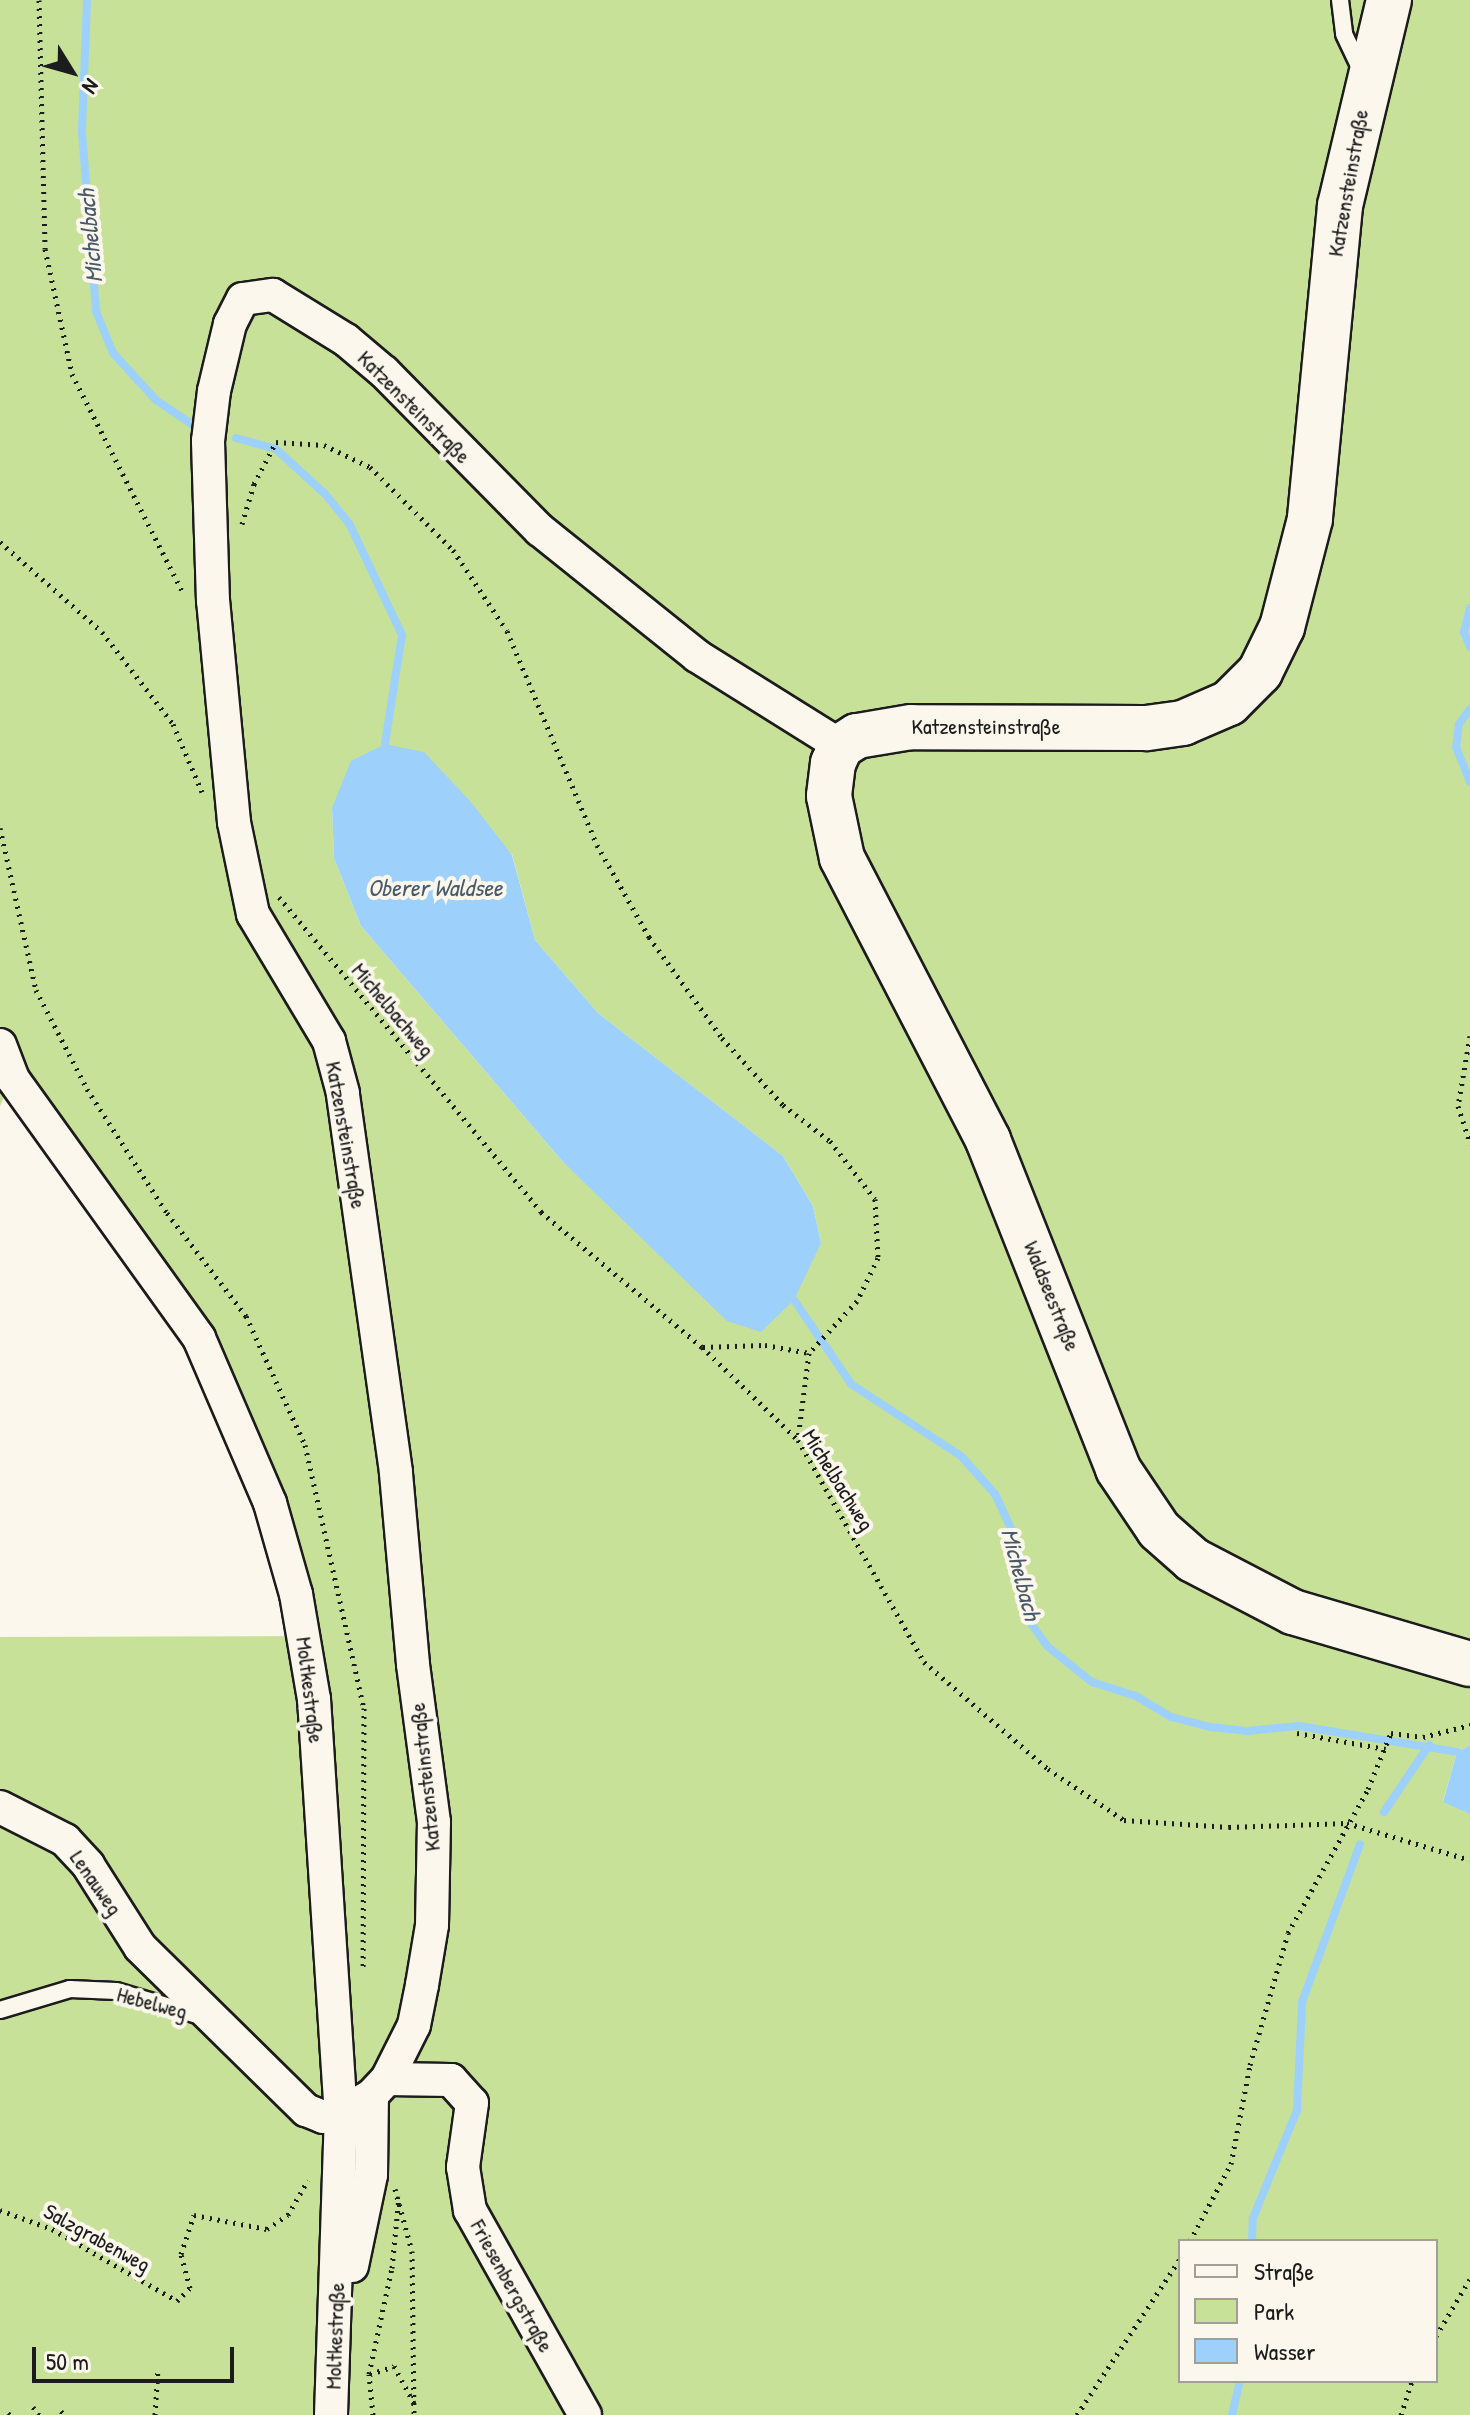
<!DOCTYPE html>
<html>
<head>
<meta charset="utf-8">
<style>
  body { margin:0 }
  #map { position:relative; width:1470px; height:2415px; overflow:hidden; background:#fbf7ec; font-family:"Patrick Hand",sans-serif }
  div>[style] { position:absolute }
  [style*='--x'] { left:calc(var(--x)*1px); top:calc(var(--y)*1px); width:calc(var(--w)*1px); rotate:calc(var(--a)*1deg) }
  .green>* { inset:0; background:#c7e198 }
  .water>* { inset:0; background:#9dd1fb }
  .stream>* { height:8px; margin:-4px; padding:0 4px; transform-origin:4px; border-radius:4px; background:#9dd1fb }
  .path>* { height:5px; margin-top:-2.5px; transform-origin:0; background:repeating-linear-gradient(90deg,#1c1c1c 0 2px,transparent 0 8px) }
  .roads { filter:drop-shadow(2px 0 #1c1c1c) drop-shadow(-2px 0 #1c1c1c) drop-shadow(0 2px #1c1c1c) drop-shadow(0 -2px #1c1c1c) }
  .lane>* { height:16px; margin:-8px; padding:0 8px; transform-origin:8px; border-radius:8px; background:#fbf7ec }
  .street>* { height:32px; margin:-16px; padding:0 16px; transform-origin:16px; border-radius:16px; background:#fbf7ec }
  .secondary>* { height:44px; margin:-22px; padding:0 22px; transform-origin:22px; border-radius:22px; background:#fbf7ec }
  span { translate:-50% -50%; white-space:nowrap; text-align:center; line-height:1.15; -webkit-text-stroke:8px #fbf7ec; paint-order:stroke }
  .street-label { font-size:22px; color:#1c1c1c }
  .water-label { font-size:24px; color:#495b6a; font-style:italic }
  .legend { position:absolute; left:1178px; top:2239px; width:260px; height:144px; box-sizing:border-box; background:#fbf7ec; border:2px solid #a29f99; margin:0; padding:10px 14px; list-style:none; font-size:24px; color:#1c1c1c }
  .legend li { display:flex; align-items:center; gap:16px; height:40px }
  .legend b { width:40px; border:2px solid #a29f99 }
  .north { position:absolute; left:32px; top:32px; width:80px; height:80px; -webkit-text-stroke:6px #fbf7ec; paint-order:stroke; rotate:127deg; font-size:22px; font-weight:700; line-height:32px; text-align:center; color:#1c1c1c }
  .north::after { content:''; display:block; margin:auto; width:28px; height:36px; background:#1c1c1c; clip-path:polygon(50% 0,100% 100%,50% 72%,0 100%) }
  .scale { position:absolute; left:32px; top:2347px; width:202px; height:36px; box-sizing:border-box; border:4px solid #1c1c1c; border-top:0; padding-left:10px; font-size:24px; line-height:28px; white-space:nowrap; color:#1c1c1c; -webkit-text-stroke:6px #fbf7ec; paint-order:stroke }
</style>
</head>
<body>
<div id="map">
  <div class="green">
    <i style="clip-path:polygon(evenodd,0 0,1470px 0,1470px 1745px,1457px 1752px,1443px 1801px,1470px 1814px,1470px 2415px,0 2415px,0 1637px,302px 1636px,232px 1406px,12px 1080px,0 1106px,0 0,332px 808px,512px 854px,535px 940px,598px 1013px,783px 1156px,813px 1206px,821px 1243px,646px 1239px,563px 1162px,361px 926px,334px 858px,332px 808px,0 0,341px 2113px,371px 2175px,337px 2340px,341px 2113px,0 0,1180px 2241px,1436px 2241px,1436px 2381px,1180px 2381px,1180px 2241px)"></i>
  </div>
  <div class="water">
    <i style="clip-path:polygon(385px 744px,424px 752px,471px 802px,512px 855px,535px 940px,598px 1013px,783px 1156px,813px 1206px,821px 1243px,794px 1300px,761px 1332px,727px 1321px,563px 1162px,361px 926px,334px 858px,332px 808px,351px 761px)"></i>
    <i style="clip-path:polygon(1470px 1745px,1470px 1814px,1443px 1802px,1457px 1752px)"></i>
  </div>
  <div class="stream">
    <i style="--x:87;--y:0;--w:132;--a:92.2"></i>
    <i style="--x:82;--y:132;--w:180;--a:85.5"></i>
    <i style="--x:96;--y:311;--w:45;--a:68"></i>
    <i style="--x:113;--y:353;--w:64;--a:47.5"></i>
    <i style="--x:156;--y:400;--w:52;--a:34"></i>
    <i style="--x:236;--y:438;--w:41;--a:15.4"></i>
    <i style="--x:276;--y:449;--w:68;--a:42.6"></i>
    <i style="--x:326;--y:495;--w:38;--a:51"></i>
    <i style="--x:350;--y:525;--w:122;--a:64.7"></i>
    <i style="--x:402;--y:635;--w:110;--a:98.9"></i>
    <i style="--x:1470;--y:608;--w:25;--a:104"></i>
    <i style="--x:1464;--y:632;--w:16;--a:68"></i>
    <i style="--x:1470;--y:709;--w:19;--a:126"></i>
    <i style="--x:1459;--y:724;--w:23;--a:97"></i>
    <i style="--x:1456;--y:747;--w:38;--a:68"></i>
    <i style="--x:794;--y:1300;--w:102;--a:55.8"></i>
    <i style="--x:851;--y:1384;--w:131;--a:33.2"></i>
    <i style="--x:961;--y:1456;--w:51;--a:48.2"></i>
    <i style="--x:995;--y:1494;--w:50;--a:65"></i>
    <i style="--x:1016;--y:1539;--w:87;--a:79.5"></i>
    <i style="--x:1032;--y:1625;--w:26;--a:54"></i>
    <i style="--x:1047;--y:1646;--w:58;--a:38.7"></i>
    <i style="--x:1092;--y:1682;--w:46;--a:17.7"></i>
    <i style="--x:1136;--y:1696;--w:41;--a:31"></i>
    <i style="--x:1171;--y:1717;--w:40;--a:14.4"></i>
    <i style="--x:1210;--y:1727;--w:37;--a:6"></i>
    <i style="--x:1247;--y:1731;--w:52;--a:-5.5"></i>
    <i style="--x:1299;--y:1726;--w:160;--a:9.3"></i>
    <i style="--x:1384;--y:1812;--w:81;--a:-56.1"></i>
    <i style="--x:1252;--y:2241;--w:23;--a:-88"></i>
    <i style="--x:1253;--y:2218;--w:117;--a:-67.8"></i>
    <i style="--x:1297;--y:2110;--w:108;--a:-87.3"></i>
    <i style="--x:1302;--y:2002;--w:168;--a:-69.8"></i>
    <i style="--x:1232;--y:2415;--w:35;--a:-77"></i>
  </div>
  <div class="path">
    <i style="--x:39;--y:0;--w:249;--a:88.6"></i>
    <i style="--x:45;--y:249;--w:128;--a:77.8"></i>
    <i style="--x:72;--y:374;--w:246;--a:63.1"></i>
    <i style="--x:242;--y:524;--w:42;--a:-73.3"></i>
    <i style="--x:254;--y:484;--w:47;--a:-62.4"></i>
    <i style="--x:276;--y:442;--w:48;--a:3.6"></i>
    <i style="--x:324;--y:445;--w:51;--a:25.6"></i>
    <i style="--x:370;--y:467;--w:117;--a:45"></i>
    <i style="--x:453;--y:550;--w:97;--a:56.3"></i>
    <i style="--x:507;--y:631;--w:232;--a:67.2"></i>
    <i style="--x:597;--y:845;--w:106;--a:60.5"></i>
    <i style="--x:649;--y:937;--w:125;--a:54.1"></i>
    <i style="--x:722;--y:1038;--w:91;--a:47.7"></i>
    <i style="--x:783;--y:1105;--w:59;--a:37.5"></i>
    <i style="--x:830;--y:1141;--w:73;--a:52.2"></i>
    <i style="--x:875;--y:1199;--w:59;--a:87.1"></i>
    <i style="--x:878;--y:1258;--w:48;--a:116"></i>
    <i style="--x:857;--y:1301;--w:71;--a:132.7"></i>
    <i style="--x:809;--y:1353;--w:87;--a:97.3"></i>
    <i style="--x:0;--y:542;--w:136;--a:41.4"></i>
    <i style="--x:102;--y:632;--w:116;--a:52.3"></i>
    <i style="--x:173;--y:724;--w:74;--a:66.9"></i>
    <i style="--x:0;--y:828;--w:166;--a:77.5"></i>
    <i style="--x:36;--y:990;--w:111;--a:62.7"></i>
    <i style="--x:87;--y:1089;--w:148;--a:57.2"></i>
    <i style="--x:167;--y:1213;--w:130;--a:52.5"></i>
    <i style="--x:246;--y:1316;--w:142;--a:65.4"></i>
    <i style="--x:305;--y:1445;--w:270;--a:77.4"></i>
    <i style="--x:364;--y:1708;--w:261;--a:90.2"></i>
    <i style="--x:279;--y:897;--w:410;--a:50.2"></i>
    <i style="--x:541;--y:1212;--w:210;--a:40"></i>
    <i style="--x:702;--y:1347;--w:134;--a:44.1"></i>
    <i style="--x:798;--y:1440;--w:255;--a:60.4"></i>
    <i style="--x:924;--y:1662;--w:164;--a:40.8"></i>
    <i style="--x:1048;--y:1769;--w:92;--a:33.9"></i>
    <i style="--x:1124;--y:1820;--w:105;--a:3.8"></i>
    <i style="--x:1229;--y:1827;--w:118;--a:-1.9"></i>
    <i style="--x:1347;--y:1823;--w:128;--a:16.7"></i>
    <i style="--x:1470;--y:1036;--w:71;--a:99.7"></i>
    <i style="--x:1458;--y:1106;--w:40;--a:72"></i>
    <i style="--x:703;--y:1347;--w:62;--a:-1.8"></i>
    <i style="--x:765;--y:1345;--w:45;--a:10.3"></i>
    <i style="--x:1297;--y:1733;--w:90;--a:10.2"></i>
    <i style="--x:395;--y:2189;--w:64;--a:74.7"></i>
    <i style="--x:412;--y:2251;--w:164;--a:89.3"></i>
    <i style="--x:0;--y:2210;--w:55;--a:20.1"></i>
    <i style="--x:52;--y:2229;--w:144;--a:29.9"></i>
    <i style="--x:177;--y:2301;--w:18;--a:-45"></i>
    <i style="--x:190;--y:2288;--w:35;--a:-105"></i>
    <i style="--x:181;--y:2254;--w:41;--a:-71.6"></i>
    <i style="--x:194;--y:2215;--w:74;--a:10.9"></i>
    <i style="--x:267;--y:2229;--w:25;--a:-34"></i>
    <i style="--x:288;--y:2215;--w:40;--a:-60.3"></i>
    <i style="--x:1190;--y:2241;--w:87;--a:-62"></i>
    <i style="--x:1231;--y:2164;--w:101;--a:-79.1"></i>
    <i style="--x:1250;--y:2065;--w:137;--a:-73.9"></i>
    <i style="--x:1288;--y:1933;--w:165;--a:-60.9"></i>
    <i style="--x:1368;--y:1789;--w:61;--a:-67.7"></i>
    <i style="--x:1391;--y:1733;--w:32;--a:7"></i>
    <i style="--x:1423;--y:1737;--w:49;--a:-14.3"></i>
    <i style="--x:1436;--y:2336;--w:66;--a:-59.2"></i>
    <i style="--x:370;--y:2374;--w:25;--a:-18"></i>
    <i style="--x:394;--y:2366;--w:44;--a:61.7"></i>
    <i style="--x:33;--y:2407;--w:10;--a:53"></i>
    <i style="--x:61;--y:2411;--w:5;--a:53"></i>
    <i style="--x:8;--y:2413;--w:3;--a:45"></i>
    <i style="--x:155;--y:2415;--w:47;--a:-86.3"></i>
    <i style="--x:373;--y:2415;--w:41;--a:-95.6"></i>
    <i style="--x:369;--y:2374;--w:108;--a:-77.8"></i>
    <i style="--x:392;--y:2268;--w:72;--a:-84.4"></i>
    <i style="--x:1077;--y:2415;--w:187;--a:-56.6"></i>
    <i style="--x:1401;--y:2415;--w:36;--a:-72"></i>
  </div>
  <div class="roads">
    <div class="lane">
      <i style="--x:1340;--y:0;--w:34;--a:83"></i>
      <i style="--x:1344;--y:34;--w:44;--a:64.6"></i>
      <i style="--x:0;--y:2010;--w:73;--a:-16.7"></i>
      <i style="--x:70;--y:1989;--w:46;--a:2.5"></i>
      <i style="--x:116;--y:1991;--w:92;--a:16.5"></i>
    </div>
    <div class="street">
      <i style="--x:0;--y:1045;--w:36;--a:69"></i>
      <i style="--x:13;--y:1079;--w:319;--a:54.3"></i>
      <i style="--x:199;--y:1338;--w:180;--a:66.7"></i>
      <i style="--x:270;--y:1503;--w:95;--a:74.1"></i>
      <i style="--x:296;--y:1594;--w:107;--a:80.3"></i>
      <i style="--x:314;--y:1699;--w:415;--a:86.3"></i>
      <i style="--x:341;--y:2113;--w:302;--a:91.9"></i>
      <i style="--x:0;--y:1807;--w:73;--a:26.9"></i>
      <i style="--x:65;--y:1840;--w:34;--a:47"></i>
      <i style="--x:88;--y:1865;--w:97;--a:57.6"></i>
      <i style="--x:140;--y:1947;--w:233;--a:44.5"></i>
      <i style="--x:306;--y:2110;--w:18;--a:22"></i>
      <i style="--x:323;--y:2117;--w:18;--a:-13"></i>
      <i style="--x:341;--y:2113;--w:36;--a:-30"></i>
      <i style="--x:372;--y:2095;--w:22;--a:-47"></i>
      <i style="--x:387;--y:2079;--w:60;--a:-63.4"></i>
      <i style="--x:414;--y:2025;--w:41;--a:-78.7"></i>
      <i style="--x:422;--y:1985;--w:61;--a:-80.5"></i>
      <i style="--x:432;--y:1925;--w:103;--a:-88.9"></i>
      <i style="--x:434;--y:1822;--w:159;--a:-97.6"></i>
      <i style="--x:413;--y:1664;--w:193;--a:-95.1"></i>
      <i style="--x:396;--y:1472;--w:383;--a:-98"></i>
      <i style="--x:343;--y:1093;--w:54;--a:-105.1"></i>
      <i style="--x:329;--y:1041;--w:148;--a:-120.9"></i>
      <i style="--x:253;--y:914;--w:94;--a:-101.7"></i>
      <i style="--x:234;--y:822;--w:222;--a:-95.4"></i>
      <i style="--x:213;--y:601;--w:160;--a:-91.8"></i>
      <i style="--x:208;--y:441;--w:50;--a:-83.2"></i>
      <i style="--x:214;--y:391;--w:69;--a:-76.6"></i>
      <i style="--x:230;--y:324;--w:28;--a:-63"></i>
      <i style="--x:243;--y:299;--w:30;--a:-8"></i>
      <i style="--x:273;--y:295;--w:86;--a:31.7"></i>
      <i style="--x:346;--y:340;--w:50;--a:40.1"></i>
      <i style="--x:384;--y:372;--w:222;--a:45.4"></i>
      <i style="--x:540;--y:530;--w:201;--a:38.7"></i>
      <i style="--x:697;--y:656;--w:170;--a:32"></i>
      <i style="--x:387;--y:2079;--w:64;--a:0.9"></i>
      <i style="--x:451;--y:2080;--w:31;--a:48"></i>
      <i style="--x:472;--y:2103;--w:65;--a:98"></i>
      <i style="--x:463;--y:2167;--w:44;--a:80.8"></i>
      <i style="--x:470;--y:2210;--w:235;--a:60.7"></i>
      <i style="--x:352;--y:2266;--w:93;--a:-78.2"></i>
      <i style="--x:371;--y:2175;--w:80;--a:-89.3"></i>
    </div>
    <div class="secondary">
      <i style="--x:1389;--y:0;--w:212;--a:103.4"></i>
      <i style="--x:1340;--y:206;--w:314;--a:95.5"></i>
      <i style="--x:1310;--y:519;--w:112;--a:104.5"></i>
      <i style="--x:1282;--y:627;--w:50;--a:116.1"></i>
      <i style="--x:1260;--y:672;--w:44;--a:135"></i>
      <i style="--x:1229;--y:703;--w:50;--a:156.5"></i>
      <i style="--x:1183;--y:723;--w:37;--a:172"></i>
      <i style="--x:1146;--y:728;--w:235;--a:-179.8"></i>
      <i style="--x:911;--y:727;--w:55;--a:170.5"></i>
      <i style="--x:857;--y:736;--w:19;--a:148"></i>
      <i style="--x:841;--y:746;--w:19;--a:115"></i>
      <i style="--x:833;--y:763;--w:33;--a:97"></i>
      <i style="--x:829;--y:796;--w:63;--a:78.2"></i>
      <i style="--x:842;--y:858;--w:318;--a:62.6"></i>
      <i style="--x:988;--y:1140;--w:354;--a:68.4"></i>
      <i style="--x:1118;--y:1469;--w:73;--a:56.1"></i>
      <i style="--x:1159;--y:1530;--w:45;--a:41.4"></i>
      <i style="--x:1193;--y:1560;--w:113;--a:27.5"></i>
      <i style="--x:1293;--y:1612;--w:184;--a:16.4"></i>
    </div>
  </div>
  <div class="street-label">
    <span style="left:1348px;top:183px;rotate:-80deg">Katzensteinstraße</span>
    <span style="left:414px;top:407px;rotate:45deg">Katzensteinstraße</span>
    <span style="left:986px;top:727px">Katzensteinstraße</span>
    <span style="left:393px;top:1010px;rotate:50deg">Michelbachweg</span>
    <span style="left:346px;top:1135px;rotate:80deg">Katzensteinstraße</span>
    <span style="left:1052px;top:1296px;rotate:68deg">Waldseestraße</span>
    <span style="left:838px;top:1480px;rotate:58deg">Michelbachweg</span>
    <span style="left:310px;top:1690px;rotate:83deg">Moltkestraße</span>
    <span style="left:425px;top:1777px;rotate:-96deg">Katzensteinstraße</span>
    <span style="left:96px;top:1883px;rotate:55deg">Lenauweg</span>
    <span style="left:152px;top:2003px;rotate:15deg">Hebelweg</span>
    <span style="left:97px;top:2238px;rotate:29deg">Salzgrabenweg</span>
    <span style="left:512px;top:2286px;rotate:61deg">Friesenbergstraße</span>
    <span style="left:335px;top:2336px;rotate:-88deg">Moltkestraße</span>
  </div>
  <div class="water-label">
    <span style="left:90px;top:236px;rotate:-95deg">Michelbach</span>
    <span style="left:435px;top:888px">Oberer Waldsee</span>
    <span style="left:1021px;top:1574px;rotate:75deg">Michelbach</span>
  </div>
  <ul class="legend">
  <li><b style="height:10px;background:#fbf7ec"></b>Straße</li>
  <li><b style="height:22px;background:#c7e198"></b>Park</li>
  <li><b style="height:22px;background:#9dd1fb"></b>Wasser</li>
  </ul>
  <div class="north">N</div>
  <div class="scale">50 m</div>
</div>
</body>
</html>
